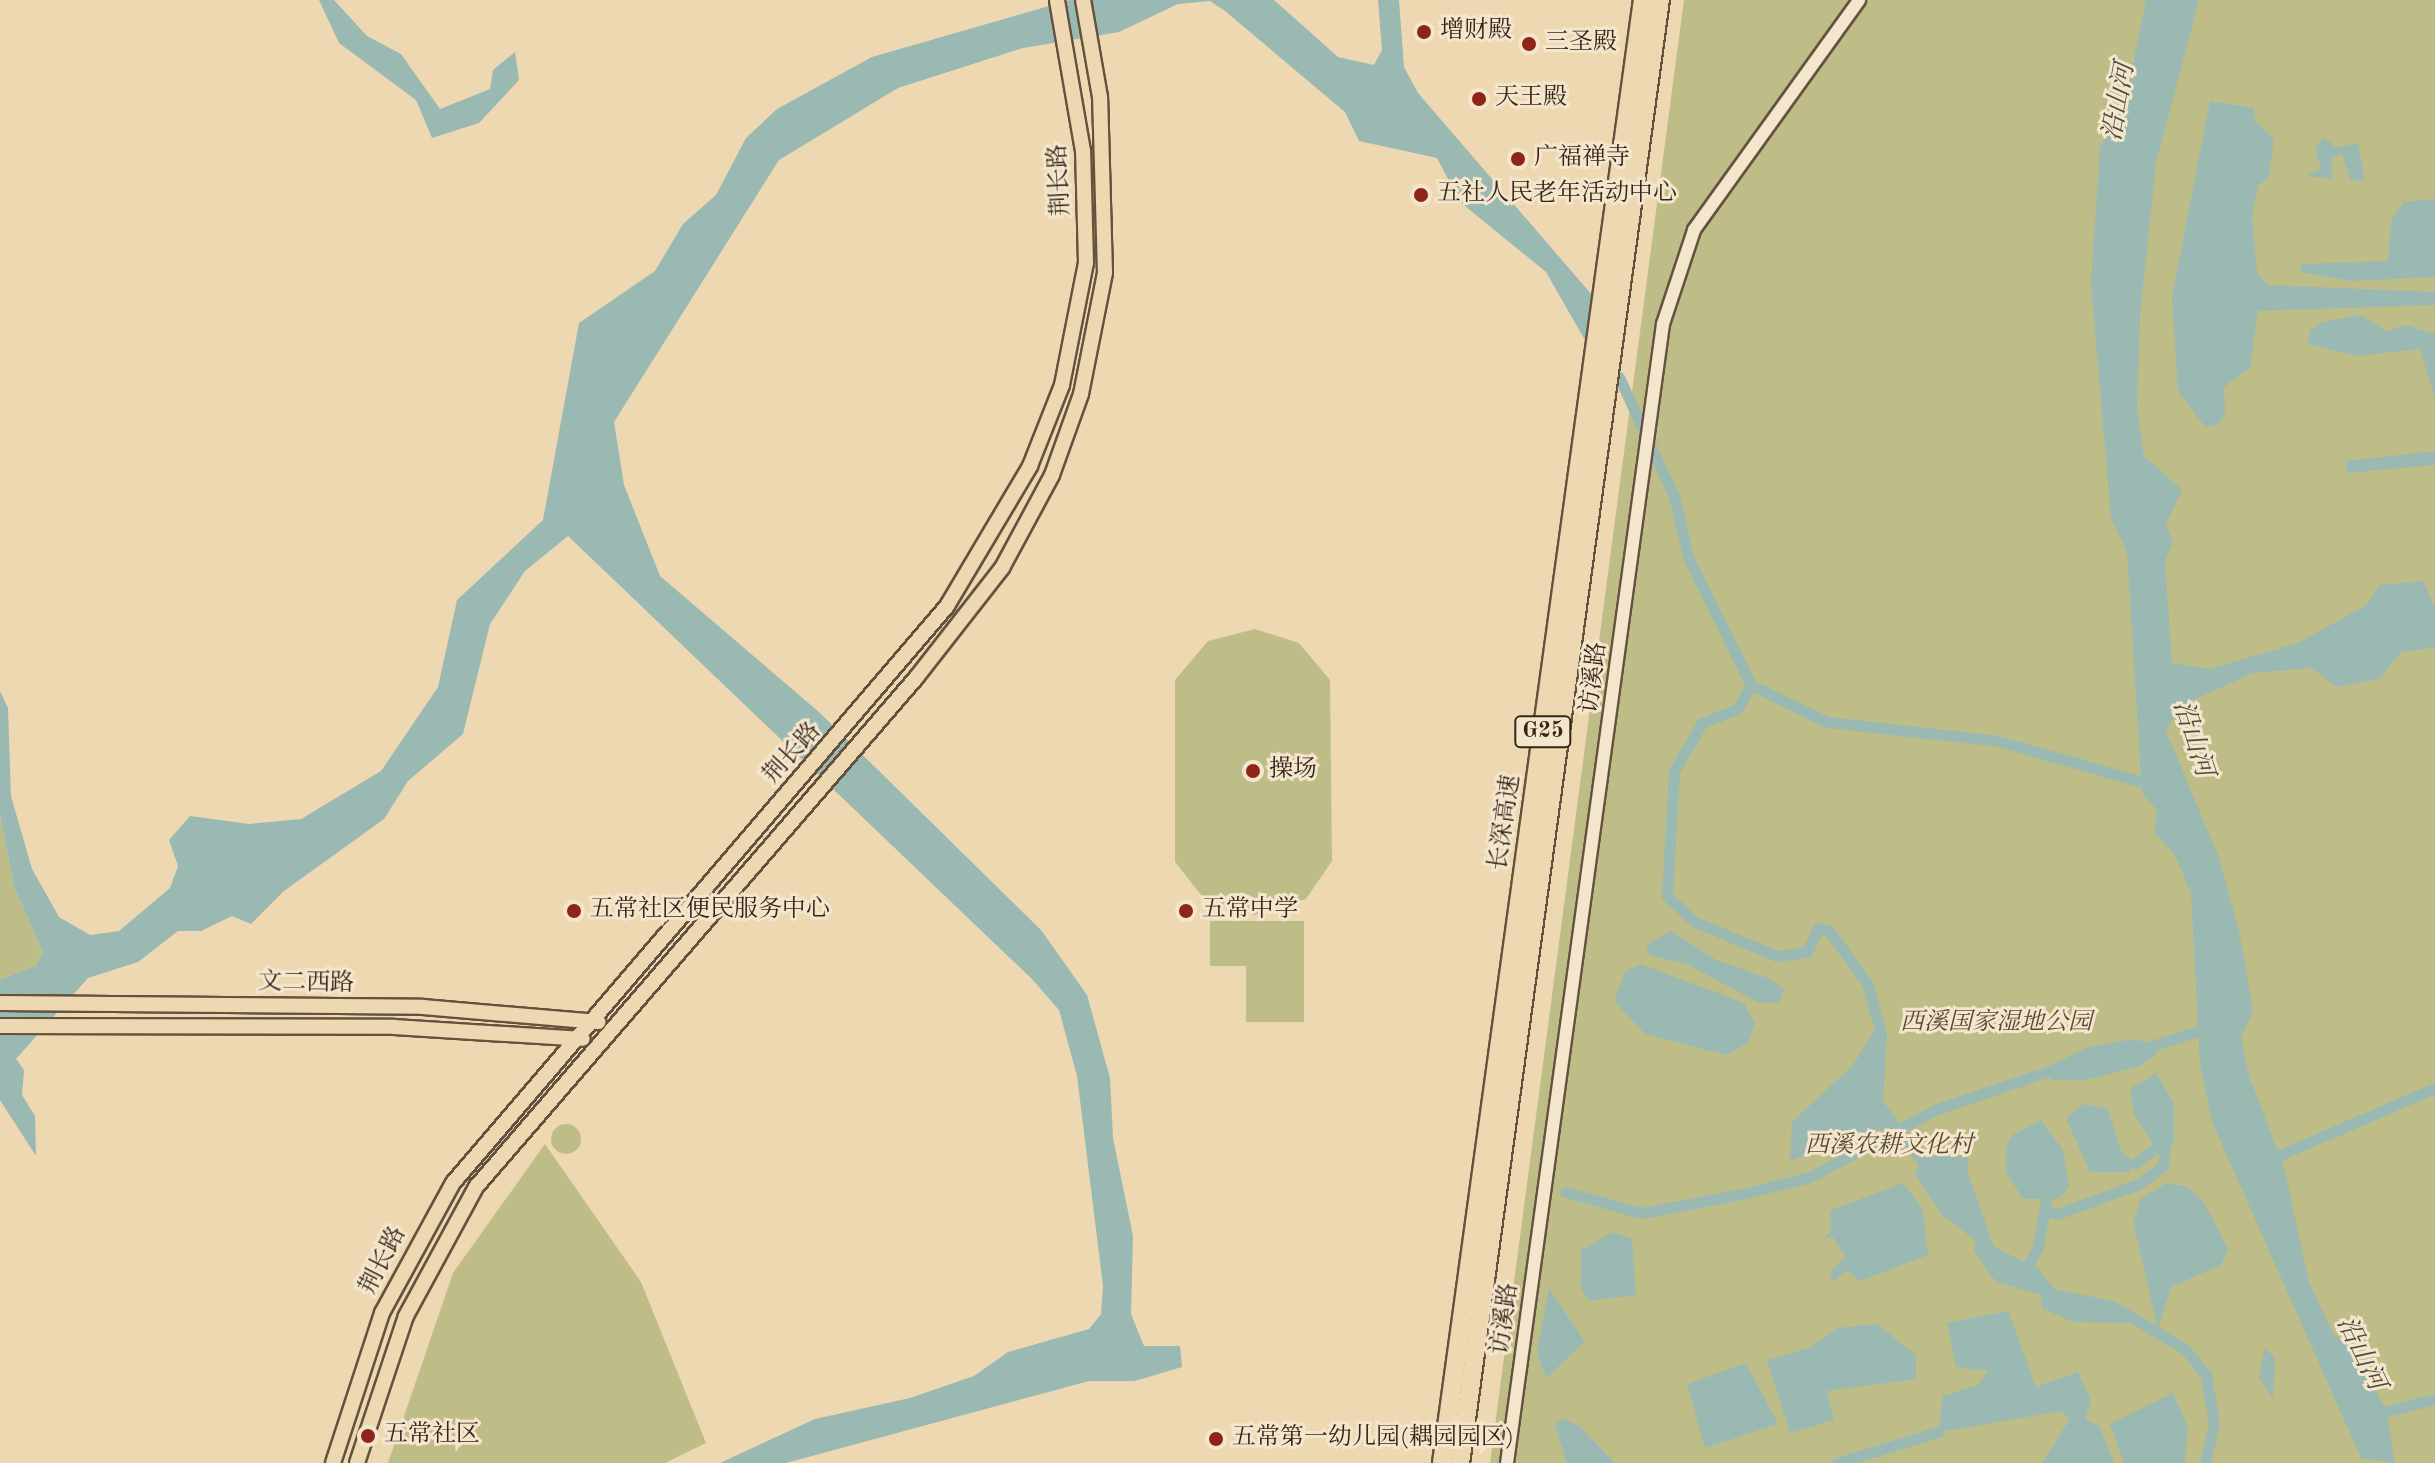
<!DOCTYPE html>
<html>
<head>
<meta charset="utf-8">
<style>
  body { margin:0 }
  #map { position:relative; width:2435px; height:1463px; overflow:hidden; background:#edd8b2; font-family:"Old Standard TT","Noto Serif SC",serif }
  div>[style] { position:absolute }
  [style*='--x'] { left:calc(var(--x)*1px); top:calc(var(--y)*1px); width:calc(var(--w)*1px); rotate:calc(var(--a)*1deg) }
  .green>* { inset:0; background:#bebd88 }
  .round { border-radius:50% }
  .water>* { inset:0; background:#9ab9b2 }
  .canal>* { height:11px; margin:-5.5px; padding:0 5.5px; transform-origin:5.5px; border-radius:5.5px; background:#9ab9b2 }
  .roads { filter:drop-shadow(2px 0 #64523e) drop-shadow(-2px 0 #64523e) drop-shadow(0 2px #64523e) drop-shadow(0 -2px #64523e) }
  .minor>* { height:12px; margin:-6px; padding:0 6px; transform-origin:6px; border-radius:6px; background:#f3e6cd }
  .major>* { height:14px; margin:-7px; padding:0 7px; transform-origin:7px; border-radius:7px; background:#edd8b2 }
  .highway>* { height:18px; margin:-9px; padding:0 9px; transform-origin:9px; border-radius:9px; background:#edd8b2 }
  .dots>* { width:22px; height:22px; translate:-50% -50%; box-sizing:border-box; border:4px solid #f3e6cd; border-radius:50% }
  span { translate:-50% -50%; white-space:nowrap; text-align:center; line-height:1.15; -webkit-text-stroke:6px #f3e6cd; paint-order:stroke }
  .shield-label span { padding:2px 6px; background:#f3e6cd; border:2px solid; border-radius:6px; -webkit-text-stroke-width:0 }
  .shield-label { font-size:22px; color:#362518; font-weight:700 }
  .poi-label { font-size:24px; color:#362518 }
  .left { translate:0 -50%; text-align:left }
  .street-label { font-size:24px; color:#362518 }
  .park-label { font-size:24px; color:#584b34; font-style:italic }
  .water-label { font-size:26px; color:#4f4a3e; font-style:italic }
</style>
</head>
<body>
<div id="map">
  <div class="green">
    <i style="clip-path:polygon(1684px 0,2435px 0,2435px 1463px,1490px 1463px)"></i>
    <i style="clip-path:polygon(1255px 629px,1299px 643px,1330px 680px,1332px 861px,1306px 899px,1254px 915px,1205px 900px,1175px 862px,1175px 680px,1208px 641px)"></i>
    <i style="clip-path:polygon(0 815px,14px 887px,43px 953px,35px 966px,0 979px)"></i>
    <i style="clip-path:polygon(1210px 921px,1304px 921px,1304px 1022px,1246px 1022px,1246px 966px,1210px 966px)"></i>
    <i class="round" style="left:551px;top:1124px;width:30px;height:30px"></i>
    <i style="clip-path:polygon(545px 1144px,641px 1282px,706px 1443px,665px 1463px,388px 1463px,453px 1273px)"></i>
  </div>
  <div class="water">
    <i style="clip-path:polygon(319px 0,334px 0,367px 36px,401px 54px,440px 109px,490px 89px,493px 70px,515px 52px,519px 80px,479px 123px,432px 138px,416px 100px,339px 43px)"></i>
    <i style="clip-path:polygon(1070px 0,1274px 0,1338px 57px,1374px 65px,1382px 50px,1378px 0,1399px 0,1404px 67px,1418px 93px,1592px 295px,1586px 342px,1546px 272px,1460px 202px,1437px 158px,1359px 141px,1345px 112px,1225px 11px,1210px 1px,1178px 4px,1119px 32px,1023px 48px,898px 88px,779px 160px,614px 422px,624px 485px,660px 576px,820px 713px,1041px 930px,1087px 995px,1110px 1078px,1113px 1138px,1133px 1236px,1131px 1314px,1144px 1346px,1180px 1346px,1182px 1367px,1135px 1381px,1089px 1381px,786px 1463px,720px 1463px,815px 1419px,910px 1398px,974px 1376px,1008px 1352px,1089px 1329px,1101px 1314px,1103px 1286px,1077px 1076px,1059px 1010px,1032px 979px,568px 536px,525px 571px,490px 624px,463px 734px,408px 781px,384px 819px,284px 891px,251px 924px,232px 916px,201px 931px,178px 931px,138px 962px,88px 978px,16px 1059px,24px 1070px,22px 1095px,35px 1116px,36px 1156px,0 1100px,0 979px,35px 966px,43px 953px,14px 887px,0 815px,0 691px,8px 708px,11px 796px,32px 869px,59px 917px,90px 935px,119px 931px,170px 888px,178px 866px,169px 840px,190px 816px,249px 824px,301px 819px,381px 771px,438px 687px,457px 600px,543px 520px,579px 323px,655px 271px,683px 224px,716px 195px,746px 138px,777px 109px,872px 57px)"></i>
    <i style="clip-path:polygon(2146px 0,2199px 0,2156px 163px,2140px 316px,2137px 407px,2144px 456px,2182px 490px,2166px 525px,2173px 542px,2165px 561px,2172px 663px,2209px 669px,2298px 643px,2365px 606px,2380px 585px,2423px 581px,2435px 607px,2435px 647px,2400px 653px,2379px 679px,2336px 687px,2312px 668px,2253px 673px,2180px 706px,2166px 731px,2220px 860px,2240px 936px,2253px 1011px,2241px 1038px,2249px 1076px,2284px 1167px,2309px 1282px,2334px 1335px,2351px 1346px,2387px 1411px,2395px 1463px,2361px 1458px,2212px 1122px,2200px 1063px,2191px 893px,2175px 855px,2154px 832px,2157px 810px,2142px 793px,2127px 551px,2111px 519px,2091px 283px,2100px 147px,2126px 99px)"></i>
    <i style="clip-path:polygon(2210px 101px,2254px 108px,2255px 121px,2274px 139px,2269px 177px,2258px 186px,2252px 215px,2257px 272px,2267px 285px,2435px 292px,2435px 305px,2258px 311px,2250px 368px,2224px 387px,2225px 414px,2218px 425px,2205px 427px,2178px 391px,2172px 297px)"></i>
    <i style="clip-path:polygon(2324px 137px,2336px 148px,2358px 143px,2365px 181px,2350px 180px,2342px 153px,2331px 159px,2333px 179px,2307px 176px,2321px 168px,2315px 148px)"></i>
    <i style="clip-path:polygon(2435px 199px,2435px 277px,2351px 281px,2300px 272px,2303px 264px,2388px 261px,2391px 221px,2404px 202px)"></i>
    <i style="clip-path:polygon(2360px 315px,2387px 331px,2406px 325px,2435px 334px,2435px 399px,2420px 349px,2357px 356px,2307px 344px,2310px 330px,2323px 322px)"></i>
    <i style="clip-path:polygon(2435px 451px,2435px 465px,2346px 473px,2346px 461px)"></i>
    <i style="clip-path:polygon(1671px 931px,1716px 960px,1768px 978px,1784px 989px,1779px 1003px,1757px 1002px,1687px 964px,1649px 955px,1646px 945px)"></i>
    <i style="clip-path:polygon(1640px 964px,1744px 1003px,1755px 1024px,1748px 1043px,1726px 1055px,1645px 1034px,1614px 1001px,1625px 972px)"></i>
    <i style="clip-path:polygon(1878px 1024px,1877px 1103px,1895px 1125px,1790px 1161px,1792px 1122px,1853px 1065px)"></i>
    <i style="clip-path:polygon(2134px 1039px,2154px 1045px,2157px 1053px,2141px 1066px,2086px 1080px,2053px 1080px,2040px 1071px,2088px 1047px)"></i>
    <i style="clip-path:polygon(2156px 1073px,2174px 1103px,2174px 1145px,2156px 1148px,2134px 1115px,2130px 1089px)"></i>
    <i style="clip-path:polygon(2083px 1104px,2108px 1109px,2121px 1151px,2135px 1163px,2129px 1172px,2090px 1172px,2066px 1118px)"></i>
    <i style="clip-path:polygon(2041px 1120px,2063px 1150px,2069px 1186px,2059px 1199px,2023px 1199px,2006px 1172px,2006px 1148px,2011px 1136px)"></i>
    <i style="clip-path:polygon(1943px 1154px,1969px 1158px,1967px 1171px,1994px 1247px,2039px 1269px,2054px 1289px,2113px 1301px,2137px 1314px,2137px 1323px,2073px 1322px,2042px 1308px,2041px 1295px,1996px 1282px,1974px 1251px,1976px 1241px,1940px 1213px,1915px 1174px,1922px 1159px)"></i>
    <i style="clip-path:polygon(1903px 1183px,1922px 1208px,1928px 1255px,1860px 1281px,1846px 1270px,1834px 1282px,1830px 1272px,1846px 1257px,1832px 1236px,1822px 1240px,1832px 1231px,1829px 1211px)"></i>
    <i style="clip-path:polygon(2166px 1183px,2188px 1187px,2205px 1204px,2228px 1249px,2221px 1265px,2171px 1287px,2158px 1329px,2133px 1222px,2141px 1199px)"></i>
    <i style="clip-path:polygon(1613px 1232px,1632px 1239px,1636px 1295px,1589px 1301px,1581px 1289px,1581px 1250px)"></i>
    <i style="clip-path:polygon(1549px 1288px,1585px 1342px,1546px 1378px,1537px 1352px)"></i>
    <i style="clip-path:polygon(2008px 1311px,2036px 1387px,2078px 1372px,2091px 1401px,2085px 1419px,2099px 1426px,2114px 1463px,2042px 1463px,2069px 1420px,2062px 1411px,1938px 1432px,1943px 1396px,1978px 1385px,1988px 1371px,1956px 1367px,1947px 1323px)"></i>
    <i style="clip-path:polygon(1877px 1324px,1916px 1355px,1916px 1379px,1827px 1391px,1834px 1420px,1790px 1433px,1767px 1360px,1809px 1348px,1838px 1328px)"></i>
    <i style="clip-path:polygon(2265px 1348px,2275px 1358px,2273px 1399px,2259px 1377px)"></i>
    <i style="clip-path:polygon(1746px 1363px,1778px 1424px,1705px 1448px,1687px 1384px)"></i>
    <i style="clip-path:polygon(2173px 1393px,2188px 1428px,2185px 1463px,2124px 1463px,2110px 1424px)"></i>
    <i style="clip-path:polygon(1562px 1418px,1579px 1426px,1615px 1463px,1567px 1463px,1555px 1426px)"></i>
  </div>
  <div class="canal">
    <i style="--x:1619;--y:377;--w:134;--a:65.3"></i>
    <i style="--x:1675;--y:499;--w:59;--a:77.4"></i>
    <i style="--x:1688;--y:557;--w:143;--a:63.8"></i>
    <i style="--x:1751;--y:685;--w:85;--a:26"></i>
    <i style="--x:1827;--y:722;--w:172;--a:6.3"></i>
    <i style="--x:1998;--y:741;--w:162;--a:15.8"></i>
    <i style="--x:1751;--y:685;--w:28;--a:120"></i>
    <i style="--x:1737;--y:709;--w:38;--a:158"></i>
    <i style="--x:1702;--y:723;--w:56;--a:120.3"></i>
    <i style="--x:1674;--y:771;--w:125;--a:93.2"></i>
    <i style="--x:1667;--y:896;--w:38;--a:43"></i>
    <i style="--x:1695;--y:922;--w:89;--a:22.5"></i>
    <i style="--x:1777;--y:956;--w:30;--a:-8"></i>
    <i style="--x:1807;--y:952;--w:26;--a:-65"></i>
    <i style="--x:1818;--y:928;--w:11;--a:15"></i>
    <i style="--x:1829;--y:931;--w:64;--a:53.8"></i>
    <i style="--x:1867;--y:983;--w:52;--a:74.4"></i>
    <i style="--x:1881;--y:1033;--w:70;--a:93.3"></i>
    <i style="--x:1877;--y:1103;--w:87;--a:51.5"></i>
    <i style="--x:2141;--y:1049;--w:64;--a:-17.3"></i>
    <i style="--x:2266;--y:1161;--w:184;--a:-23.4"></i>
    <i style="--x:2135;--y:1163;--w:26;--a:-36"></i>
    <i style="--x:1565;--y:1192;--w:80;--a:15.3"></i>
    <i style="--x:1642;--y:1213;--w:102;--a:-10.8"></i>
    <i style="--x:1742;--y:1194;--w:70;--a:-14"></i>
    <i style="--x:1810;--y:1177;--w:144;--a:-28.2"></i>
    <i style="--x:1937;--y:1109;--w:125;--a:-18.7"></i>
    <i style="--x:2046;--y:1210;--w:12;--a:20"></i>
    <i style="--x:2057;--y:1214;--w:87;--a:-20.1"></i>
    <i style="--x:2139;--y:1184;--w:30;--a:-37"></i>
    <i style="--x:2163;--y:1166;--w:20;--a:-84"></i>
    <i style="--x:2024;--y:1273;--w:30;--a:-62"></i>
    <i style="--x:2038;--y:1247;--w:48;--a:-80.3"></i>
    <i style="--x:2125;--y:1313;--w:70;--a:31"></i>
    <i style="--x:2185;--y:1349;--w:33;--a:51"></i>
    <i style="--x:2206;--y:1375;--w:50;--a:80.7"></i>
    <i style="--x:2214;--y:1424;--w:40;--a:103"></i>
    <i style="--x:2387;--y:1411;--w:49;--a:-14"></i>
    <i style="--x:1837;--y:1463;--w:106;--a:-17.1"></i>
  </div>
  <div class="roads">
    <div class="minor">
      <i style="--x:1507;--y:1463;--w:1150;--a:-82.2"></i>
      <i style="--x:1663;--y:324;--w:99;--a:-71.7"></i>
      <i style="--x:1694;--y:230;--w:283;--a:-54.3"></i>
    </div>
    <div class="major">
      <i style="--x:0;--y:1003;--w:423;--a:0.5"></i>
      <i style="--x:423;--y:1007;--w:176;--a:4.9"></i>
      <i style="--x:0;--y:1026;--w:394;--a:0.1"></i>
      <i style="--x:394;--y:1027;--w:189;--a:3.6"></i>
      <i style="--x:333;--y:1463;--w:158;--a:-71.9"></i>
      <i style="--x:382;--y:1313;--w:148;--a:-61.4"></i>
      <i style="--x:453;--y:1183;--w:760;--a:-49.43"></i>
      <i style="--x:947;--y:606;--w:163;--a:-59.3"></i>
      <i style="--x:1030;--y:466;--w:87;--a:-68.4"></i>
      <i style="--x:1062;--y:385;--w:124;--a:-78.9"></i>
      <i style="--x:1086;--y:263;--w:112;--a:-91.5"></i>
      <i style="--x:1083;--y:151;--w:153;--a:-99.8"></i>
      <i style="--x:357;--y:1463;--w:155;--a:-71.6"></i>
      <i style="--x:406;--y:1316;--w:147;--a:-61.5"></i>
      <i style="--x:476;--y:1187;--w:673;--a:-49.16"></i>
      <i style="--x:916;--y:678;--w:140;--a:-52"></i>
      <i style="--x:1002;--y:568;--w:106;--a:-61.7"></i>
      <i style="--x:1052;--y:475;--w:86;--a:-70.3"></i>
      <i style="--x:1081;--y:394;--w:123;--a:-78.8"></i>
      <i style="--x:1105;--y:273;--w:176;--a:-91.6"></i>
      <i style="--x:1100;--y:97;--w:98;--a:-99.9"></i>
    </div>
    <div class="highway">
      <i style="--x:1442;--y:1463;--w:1477;--a:-82.18"></i>
      <i style="--x:1460;--y:1463;--w:1477;--a:-82.22"></i>
    </div>
  </div>
  <div class="dots">
    <i style="left:1424px;top:32px;background:#8f2418"></i>
    <i style="left:1529px;top:44px;background:#8f2418"></i>
    <i style="left:1479px;top:99px;background:#8f2418"></i>
    <i style="left:1518px;top:159px;background:#8f2418"></i>
    <i style="left:1421px;top:195px;background:#8f2418"></i>
    <i style="left:1253px;top:771px;background:#8f2418"></i>
    <i style="left:574px;top:911px;background:#8f2418"></i>
    <i style="left:1186px;top:911px;background:#8f2418"></i>
    <i style="left:368px;top:1436px;background:#8f2418"></i>
    <i style="left:1216px;top:1439px;background:#8f2418"></i>
  </div>
  <div class="shield-label">
    <span style="left:1543px;top:732px">G25</span>
  </div>
  <div class="poi-label">
    <span class="left" style="left:1440px;top:32px">增财殿</span>
    <span class="left" style="left:1545px;top:44px">三圣殿</span>
    <span class="left" style="left:1495px;top:99px">天王殿</span>
    <span class="left" style="left:1534px;top:159px">广福禅寺</span>
    <span class="left" style="left:1437px;top:195px">五社人民老年活动中心</span>
    <span class="left" style="left:1269px;top:771px">操场</span>
    <span class="left" style="left:590px;top:911px">五常社区便民服务中心</span>
    <span class="left" style="left:1202px;top:911px">五常中学</span>
    <span class="left" style="left:384px;top:1436px">五常社区</span>
    <span class="left" style="left:1232px;top:1439px">五常第一幼儿园(耦园园区)</span>
  </div>
  <div class="street-label">
    <span style="left:1061px;top:180px;rotate:-93deg">荆长路</span>
    <span style="left:1595px;top:678px;rotate:-83deg">访溪路</span>
    <span style="left:793px;top:754px;rotate:-48deg">荆长路</span>
    <span style="left:1506px;top:823px;rotate:-82deg">长深高速</span>
    <span style="left:306px;top:984px;rotate:1deg">文二西路</span>
    <span style="left:384px;top:1261px;rotate:-63deg">荆长路</span>
    <span style="left:1506px;top:1319px;rotate:-82deg">访溪路</span>
  </div>
  <div class="park-label">
    <span style="left:1996px;top:1024px">西溪国家湿地公园</span>
    <span style="left:1889px;top:1147px">西溪农耕文化村</span>
  </div>
  <div class="water-label">
    <span style="left:2120px;top:102px;rotate:-80deg">沿山河</span>
    <span style="left:2192px;top:739px;rotate:72deg">沿山河</span>
    <span style="left:2360px;top:1354px;rotate:64deg">沿山河</span>
  </div>
</div>
</body>
</html>
